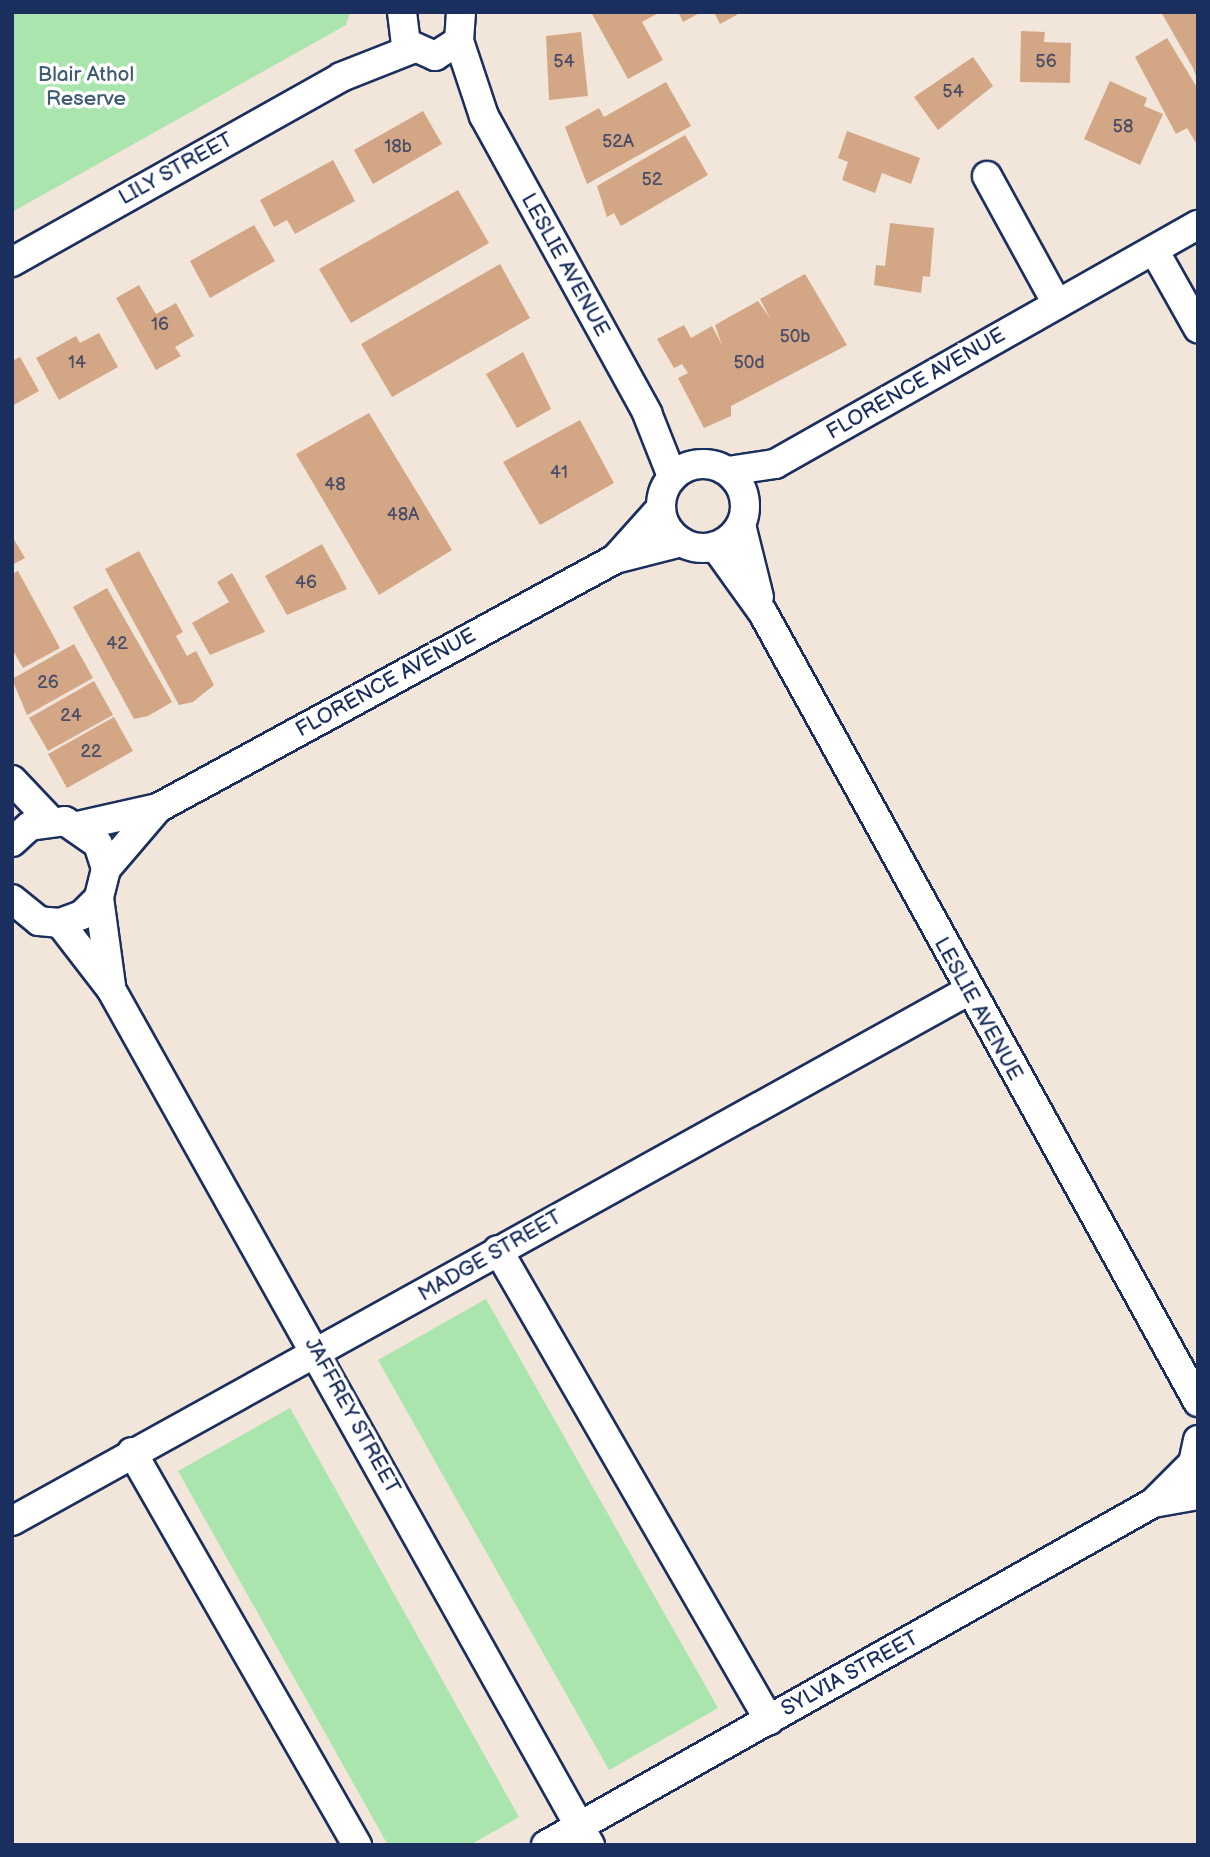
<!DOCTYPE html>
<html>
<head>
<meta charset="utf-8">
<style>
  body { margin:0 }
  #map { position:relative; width:1210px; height:1857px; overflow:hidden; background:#f2e5da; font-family:"Balsamiq Sans",sans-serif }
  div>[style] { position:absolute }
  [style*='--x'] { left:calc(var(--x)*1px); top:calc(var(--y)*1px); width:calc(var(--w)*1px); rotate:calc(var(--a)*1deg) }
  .green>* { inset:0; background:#a9e5ac }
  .building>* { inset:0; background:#d3a785 }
  .roads { filter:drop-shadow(2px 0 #1b2f5e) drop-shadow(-2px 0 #1b2f5e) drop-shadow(0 2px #1b2f5e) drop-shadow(0 -2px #1b2f5e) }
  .street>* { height:28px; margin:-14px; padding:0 14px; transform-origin:14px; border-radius:14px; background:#fff }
  .street>.ring { margin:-14px; padding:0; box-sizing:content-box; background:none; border:28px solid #fff; border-radius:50% }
  span { translate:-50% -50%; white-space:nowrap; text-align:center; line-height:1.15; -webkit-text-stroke:7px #fff; paint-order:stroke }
  .number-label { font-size:18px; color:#494d68 }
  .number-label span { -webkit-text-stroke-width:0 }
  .park-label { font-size:21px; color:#3e5c72 }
  .street-label { font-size:21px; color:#1b2f5e }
  .frame { position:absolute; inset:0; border:14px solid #1b2f5e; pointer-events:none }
</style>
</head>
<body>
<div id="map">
  <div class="green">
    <i style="clip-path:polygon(12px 12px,350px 12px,346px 25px,12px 212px)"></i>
    <i style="clip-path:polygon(486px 1299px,718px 1708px,609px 1770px,378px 1360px)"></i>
    <i style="clip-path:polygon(290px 1408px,519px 1817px,470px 1845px,388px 1845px,178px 1471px)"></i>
  </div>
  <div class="building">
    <i style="clip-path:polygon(591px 12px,660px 12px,642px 22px,663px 60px,628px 79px)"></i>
    <i style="clip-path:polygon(678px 12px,701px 12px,683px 22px)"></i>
    <i style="clip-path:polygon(714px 12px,742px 12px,720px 24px)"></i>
    <i style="clip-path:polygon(1161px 12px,1198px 12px,1198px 82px,1193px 68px)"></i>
    <i style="clip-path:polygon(1021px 31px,1045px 32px,1044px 42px,1071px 43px,1070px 83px,1020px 82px)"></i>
    <i style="clip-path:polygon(581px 32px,588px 96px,549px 100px,546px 36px)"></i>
    <i style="clip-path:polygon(1167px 38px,1198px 89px,1196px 143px,1187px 128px,1176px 134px,1135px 57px)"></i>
    <i style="clip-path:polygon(973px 57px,993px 86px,938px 130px,914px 97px)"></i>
    <i style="clip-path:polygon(1110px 81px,1147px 98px,1144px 106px,1163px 114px,1140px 165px,1084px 139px)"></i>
    <i style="clip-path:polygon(666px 82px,691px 126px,587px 184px,565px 127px,599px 108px,604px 117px)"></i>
    <i style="clip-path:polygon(423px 111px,442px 144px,373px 184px,354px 150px)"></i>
    <i style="clip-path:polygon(847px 131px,920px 158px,911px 184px,882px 173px,875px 193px,842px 180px,848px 162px,838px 158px)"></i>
    <i style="clip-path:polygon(685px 135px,708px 175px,621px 226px,614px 213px,607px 217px,597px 186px)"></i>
    <i style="clip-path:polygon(333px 160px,355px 201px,295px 234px,287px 220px,274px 227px,260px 200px)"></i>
    <i style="clip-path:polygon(458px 190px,489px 243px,351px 323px,319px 269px)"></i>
    <i style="clip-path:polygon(890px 223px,934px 228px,930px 277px,923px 276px,921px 293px,874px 285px,876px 265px,885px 266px)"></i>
    <i style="clip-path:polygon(254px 225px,275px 261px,210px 298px,190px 261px)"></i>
    <i style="clip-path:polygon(500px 264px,530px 318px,392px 397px,361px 344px)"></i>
    <i style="clip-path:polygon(805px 274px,847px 345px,731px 406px,731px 416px,704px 428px,678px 378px,688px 373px,682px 364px,674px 368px,657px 339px,684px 325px,691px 338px,712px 326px,722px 345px,715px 325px,758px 301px,770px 318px,760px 299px)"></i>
    <i style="clip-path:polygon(139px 285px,156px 314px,176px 303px,194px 336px,175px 347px,181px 356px,156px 370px,116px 298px)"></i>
    <i style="clip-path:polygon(99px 333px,118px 367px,59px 400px,36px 358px,76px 336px,80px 343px)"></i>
    <i style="clip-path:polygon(523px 352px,551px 409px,517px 428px,486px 374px)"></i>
    <i style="clip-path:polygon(20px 357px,39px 391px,12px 406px,12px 361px)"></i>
    <i style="clip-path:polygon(369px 413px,452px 550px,379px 595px,296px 454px)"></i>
    <i style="clip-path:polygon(580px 420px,614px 483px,540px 525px,503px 462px)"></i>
    <i style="clip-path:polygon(12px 536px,25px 558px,12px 565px)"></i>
    <i style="clip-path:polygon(322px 544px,347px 589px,287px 615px,265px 576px)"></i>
    <i style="clip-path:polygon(139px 551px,183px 632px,176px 636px,187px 656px,196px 651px,214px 685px,193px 702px,179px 705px,105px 569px)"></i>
    <i style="clip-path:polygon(18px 571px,60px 648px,23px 668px,12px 649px,12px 574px)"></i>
    <i style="clip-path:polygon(232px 573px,265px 632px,210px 655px,192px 623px,229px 602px,217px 582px)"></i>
    <i style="clip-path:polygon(107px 588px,172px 702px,148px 716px,134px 719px,73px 607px)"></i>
    <i style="clip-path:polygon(74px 644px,93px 678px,27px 715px,12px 679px)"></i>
    <i style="clip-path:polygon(94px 681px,113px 715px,48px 751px,29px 718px)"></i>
    <i style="clip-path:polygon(114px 717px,133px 751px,67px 788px,48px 754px)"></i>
  </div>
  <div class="roads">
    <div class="street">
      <i style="--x:402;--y:12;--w:31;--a:83"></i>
      <i style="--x:406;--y:43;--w:32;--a:24"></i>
      <i style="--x:435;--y:56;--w:28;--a:-32"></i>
      <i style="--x:459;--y:41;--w:29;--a:-86"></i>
      <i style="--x:459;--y:41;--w:79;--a:71.6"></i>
      <i style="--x:484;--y:116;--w:339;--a:61.2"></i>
      <i style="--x:647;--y:413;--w:68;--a:68.4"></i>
      <i style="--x:987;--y:176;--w:146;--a:61.3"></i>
      <i style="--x:1154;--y:250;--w:90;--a:60.6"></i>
      <i style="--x:12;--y:262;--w:377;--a:-29.3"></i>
      <i style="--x:341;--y:77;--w:76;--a:-21.5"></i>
      <i class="ring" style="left:661px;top:464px;width:56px;height:56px"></i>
      <i style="--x:728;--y:471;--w:48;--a:-8.5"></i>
      <i style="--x:775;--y:464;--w:486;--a:-29.5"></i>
      <i style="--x:741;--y:525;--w:74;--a:76"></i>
      <i style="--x:715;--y:546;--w:82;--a:54.4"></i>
      <i style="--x:763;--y:613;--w:901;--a:61.13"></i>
      <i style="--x:615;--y:559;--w:69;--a:-48"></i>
      <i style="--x:12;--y:780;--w:55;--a:46.5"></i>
      <i style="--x:78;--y:826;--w:82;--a:-12.7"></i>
      <i style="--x:158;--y:808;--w:520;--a:-28.58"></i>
      <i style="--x:615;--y:559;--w:68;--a:-14.4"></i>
      <i style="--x:12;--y:842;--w:24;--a:-42"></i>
      <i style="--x:30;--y:826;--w:35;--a:-8"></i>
      <i style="--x:65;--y:821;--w:40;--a:34.9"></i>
      <i style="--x:98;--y:844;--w:26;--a:72"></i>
      <i style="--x:106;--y:869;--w:30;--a:104"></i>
      <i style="--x:99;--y:898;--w:24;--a:135"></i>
      <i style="--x:82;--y:915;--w:23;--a:160"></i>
      <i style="--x:60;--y:923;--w:21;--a:-175"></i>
      <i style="--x:39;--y:921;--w:35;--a:-141"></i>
      <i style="--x:106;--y:869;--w:80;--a:-49.6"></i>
      <i style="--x:99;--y:898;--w:89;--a:82.2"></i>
      <i style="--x:60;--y:923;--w:83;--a:52.3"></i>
      <i style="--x:111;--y:989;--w:981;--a:60.77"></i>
      <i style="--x:498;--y:1250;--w:543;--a:60.03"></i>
      <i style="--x:1198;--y:1440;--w:24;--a:102"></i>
      <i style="--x:1193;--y:1463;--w:15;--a:70"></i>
      <i style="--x:132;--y:1452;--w:453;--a:60.2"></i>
      <i style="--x:1153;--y:1503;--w:46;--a:-10.1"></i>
      <i style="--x:12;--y:1521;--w:1093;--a:-29"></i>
      <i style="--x:546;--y:1845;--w:697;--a:-29.4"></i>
      <i style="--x:1153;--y:1503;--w:57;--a:-45"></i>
    </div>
  </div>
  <div class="number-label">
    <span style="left:564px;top:62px">54</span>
    <span style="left:1046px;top:62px">56</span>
    <span style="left:953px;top:92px">54</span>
    <span style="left:1123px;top:127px">58</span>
    <span style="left:618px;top:142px">52A</span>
    <span style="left:398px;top:147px">18b</span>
    <span style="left:652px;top:180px">52</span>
    <span style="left:160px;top:325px">16</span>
    <span style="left:795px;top:337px">50b</span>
    <span style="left:77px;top:363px">14</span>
    <span style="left:749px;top:363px">50d</span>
    <span style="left:559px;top:473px">41</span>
    <span style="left:335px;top:485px">48</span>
    <span style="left:403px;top:515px">48A</span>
    <span style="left:306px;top:583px">46</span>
    <span style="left:117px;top:644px">42</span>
    <span style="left:48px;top:683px">26</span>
    <span style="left:71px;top:716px">24</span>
    <span style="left:91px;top:752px">22</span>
  </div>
  <div class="park-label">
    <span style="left:86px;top:87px">Blair Athol<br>Reserve</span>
  </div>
  <div class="street-label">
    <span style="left:176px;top:169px;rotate:-29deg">LILY STREET</span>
    <span style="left:565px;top:265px;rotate:61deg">LESLIE AVENUE</span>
    <span style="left:916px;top:384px;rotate:-30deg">FLORENCE AVENUE</span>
    <span style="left:386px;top:683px;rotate:-29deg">FLORENCE AVENUE</span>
    <span style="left:978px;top:1009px;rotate:61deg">LESLIE AVENUE</span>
    <span style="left:490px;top:1256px;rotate:-30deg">MADGE STREET</span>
    <span style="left:352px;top:1416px;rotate:61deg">JAFFREY STREET</span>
    <span style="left:850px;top:1674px;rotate:-29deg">SYLVIA STREET</span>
  </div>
  <div class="frame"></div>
</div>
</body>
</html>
